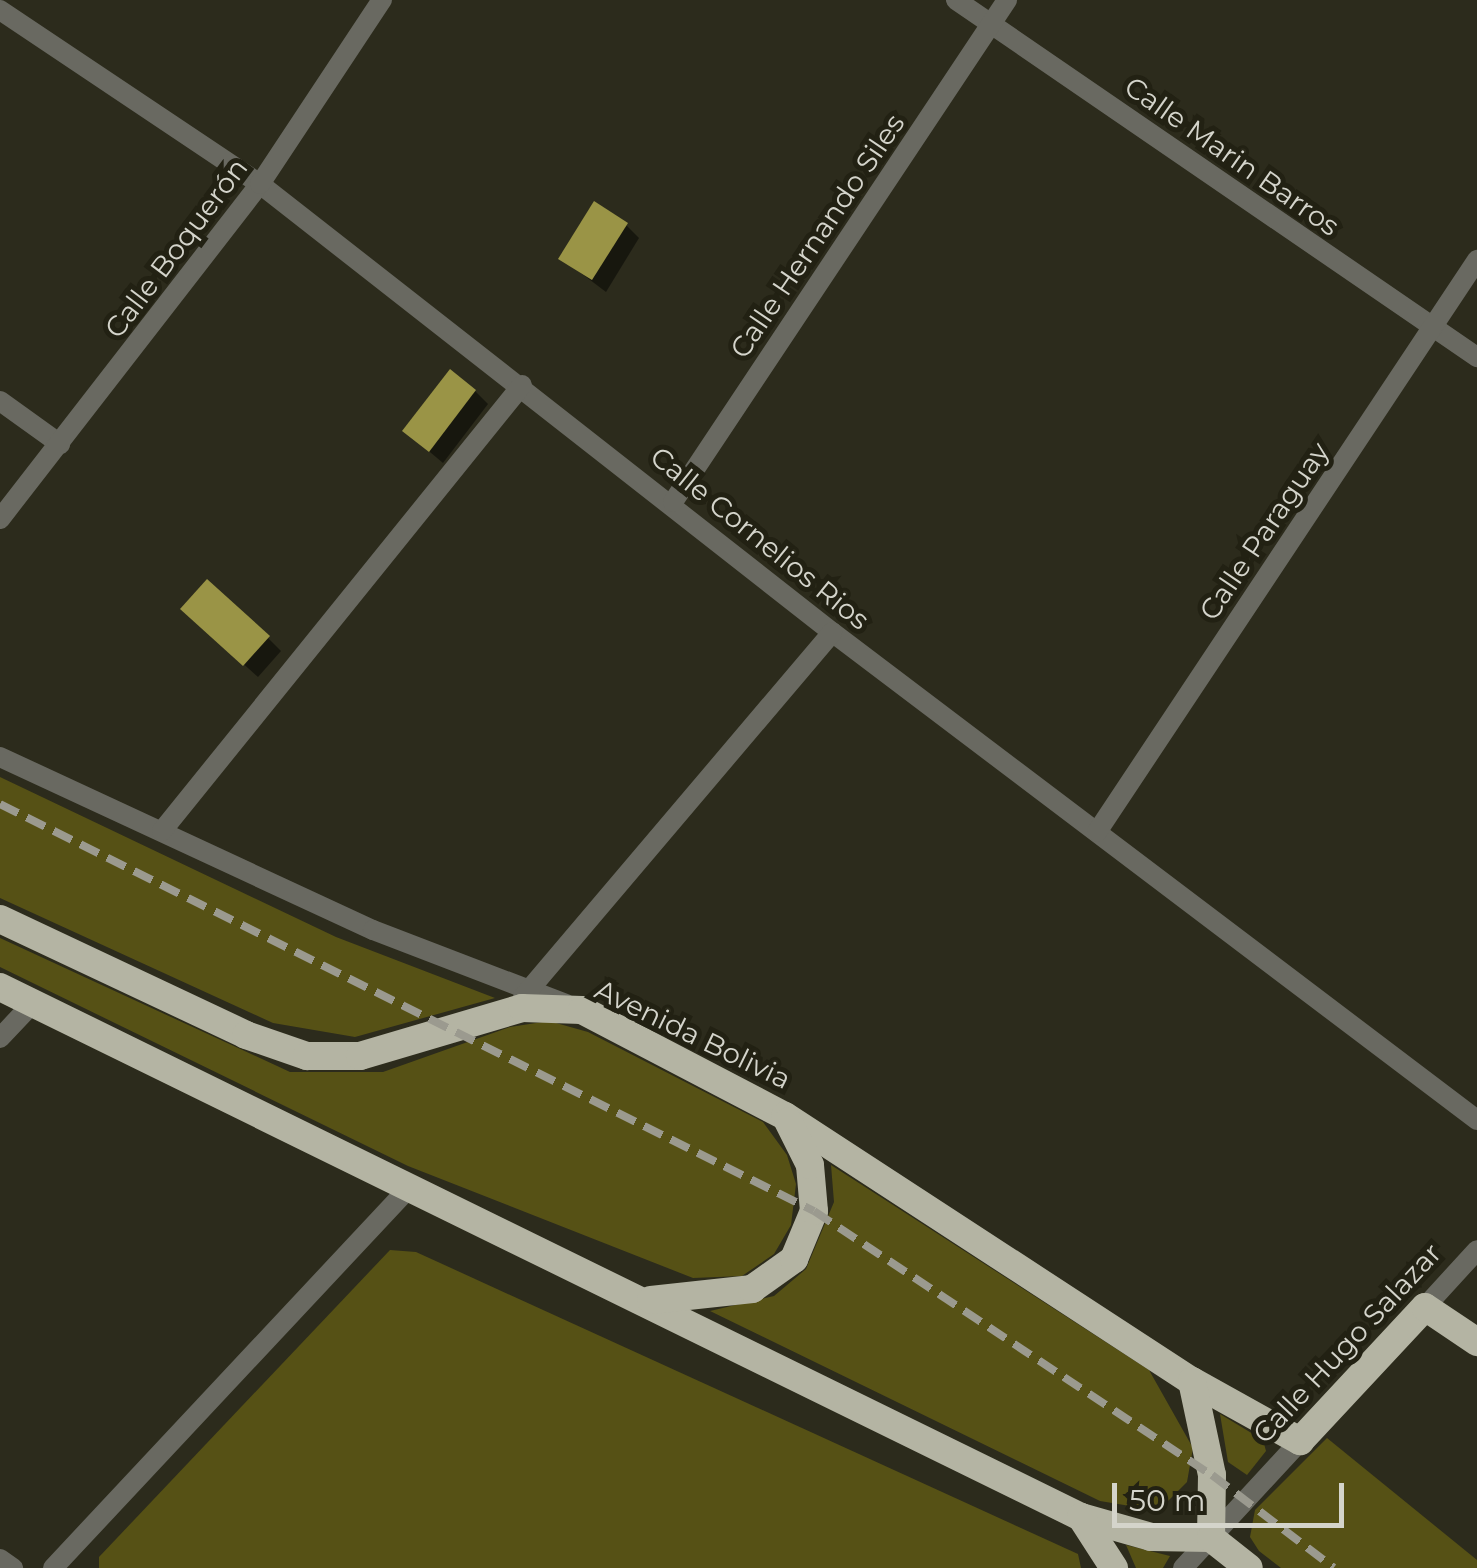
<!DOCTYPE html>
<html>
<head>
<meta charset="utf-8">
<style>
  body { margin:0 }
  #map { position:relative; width:1477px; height:1568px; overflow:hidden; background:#2c2b1c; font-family:Montserrat,sans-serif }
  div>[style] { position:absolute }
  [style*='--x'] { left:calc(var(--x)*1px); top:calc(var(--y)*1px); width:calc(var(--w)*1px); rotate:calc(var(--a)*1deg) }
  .green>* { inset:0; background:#565115 }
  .shadow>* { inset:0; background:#0007 }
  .building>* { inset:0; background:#9a9446 }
  .minor>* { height:20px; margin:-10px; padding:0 10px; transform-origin:10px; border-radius:10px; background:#696961 }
  .trunk>* { height:28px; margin:-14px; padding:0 14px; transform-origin:14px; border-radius:14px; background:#b4b4a3 }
  .rail>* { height:8px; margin-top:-4px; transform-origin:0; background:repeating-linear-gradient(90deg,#9b9a8f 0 20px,transparent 0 30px) }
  span { translate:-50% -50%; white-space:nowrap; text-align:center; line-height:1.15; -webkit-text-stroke:10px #222113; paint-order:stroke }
  .street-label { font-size:28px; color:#d4d4cb }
  .scale { position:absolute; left:1112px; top:1483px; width:232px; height:45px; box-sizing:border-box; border:5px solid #d4d4cb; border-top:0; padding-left:12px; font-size:30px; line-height:35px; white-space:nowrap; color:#d4d4cb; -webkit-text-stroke:8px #222113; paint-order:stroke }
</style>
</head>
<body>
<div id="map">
  <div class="green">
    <i style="clip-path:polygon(0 777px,336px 937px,495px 998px,355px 1037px,273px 1023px,0 898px)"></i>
    <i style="clip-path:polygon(0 938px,290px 1072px,383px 1072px,510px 1027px,549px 1021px,588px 1032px,763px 1122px,787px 1155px,796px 1184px,791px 1225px,774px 1254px,742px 1276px,693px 1278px,408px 1166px,0 967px)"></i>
    <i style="clip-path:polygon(831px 1165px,1149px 1370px,1193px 1448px,1187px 1482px,1167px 1502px,1142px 1508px,1100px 1501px,710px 1311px,774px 1296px,806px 1269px,834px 1202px)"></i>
    <i style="clip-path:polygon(390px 1250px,416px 1252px,1078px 1554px,1081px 1568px,99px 1568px,99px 1557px)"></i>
    <i style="clip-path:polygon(1220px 1414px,1263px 1440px,1266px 1451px,1247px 1475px,1228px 1462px)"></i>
    <i style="clip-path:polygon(1327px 1438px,1477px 1560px,1477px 1568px,1281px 1568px,1259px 1551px,1250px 1537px,1255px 1510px)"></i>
    <i style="clip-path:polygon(1126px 1545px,1170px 1556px,1163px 1568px,1136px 1568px)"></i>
  </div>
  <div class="shadow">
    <i style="clip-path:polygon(626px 225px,639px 238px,606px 292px,561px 258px)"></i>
    <i style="clip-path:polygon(475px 391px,488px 404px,443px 463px,405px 431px)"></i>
    <i style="clip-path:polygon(197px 622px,268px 638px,281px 651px,258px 677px)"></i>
  </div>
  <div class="building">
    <i style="clip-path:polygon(594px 201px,628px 223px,592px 280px,558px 259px)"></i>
    <i style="clip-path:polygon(450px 369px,476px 390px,429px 452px,402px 431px)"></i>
    <i style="clip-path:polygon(207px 579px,270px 636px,243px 666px,180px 609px)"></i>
  </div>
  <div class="minor">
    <i style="--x:956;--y:0;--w:632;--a:34.42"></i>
    <i style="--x:0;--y:10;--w:313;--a:33.8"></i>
    <i style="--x:260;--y:184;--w:727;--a:38.07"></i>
    <i style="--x:832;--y:632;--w:809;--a:37.11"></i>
    <i style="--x:0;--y:401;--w:74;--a:35.6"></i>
    <i style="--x:673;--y:502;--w:603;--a:-56.36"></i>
    <i style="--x:0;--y:519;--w:424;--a:-52.2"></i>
    <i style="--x:260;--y:184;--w:221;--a:-56.5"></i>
    <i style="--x:0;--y:757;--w:411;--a:24.9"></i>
    <i style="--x:373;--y:930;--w:207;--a:21"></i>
    <i style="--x:162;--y:831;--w:573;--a:-51.09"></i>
    <i style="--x:1097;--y:832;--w:687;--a:-56.4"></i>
    <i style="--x:523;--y:997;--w:478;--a:-49.7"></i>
    <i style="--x:0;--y:1038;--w:48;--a:-46.7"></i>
    <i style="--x:1425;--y:1307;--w:77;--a:-47.6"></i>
    <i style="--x:0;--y:1559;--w:16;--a:35"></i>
    <i style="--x:53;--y:1568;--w:518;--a:-46.88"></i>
    <i style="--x:1183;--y:1568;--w:173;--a:-47.3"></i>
  </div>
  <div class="trunk">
    <i style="--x:0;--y:919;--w:272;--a:25.2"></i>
    <i style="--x:246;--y:1035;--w:65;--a:19"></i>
    <i style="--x:307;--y:1056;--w:53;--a:0"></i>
    <i style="--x:360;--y:1056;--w:169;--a:-16.5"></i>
    <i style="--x:522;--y:1008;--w:60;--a:1.9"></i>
    <i style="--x:582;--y:1010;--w:229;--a:27.6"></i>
    <i style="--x:785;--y:1116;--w:486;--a:33.1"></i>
    <i style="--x:1192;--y:1381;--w:124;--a:29.1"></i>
    <i style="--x:1300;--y:1441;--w:183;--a:-47"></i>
    <i style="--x:1425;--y:1307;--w:63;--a:33.9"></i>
    <i style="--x:0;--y:987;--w:1204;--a:26.12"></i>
    <i style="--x:1081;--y:1517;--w:73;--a:15.9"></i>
    <i style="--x:1151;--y:1537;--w:60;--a:1"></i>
    <i style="--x:651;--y:1300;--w:102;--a:-6.2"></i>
    <i style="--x:752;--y:1289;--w:52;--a:-35.5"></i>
    <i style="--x:794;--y:1259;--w:52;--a:-67.4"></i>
    <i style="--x:814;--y:1211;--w:46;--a:-95"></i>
    <i style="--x:810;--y:1165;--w:49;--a:-116.6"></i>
    <i style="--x:1192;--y:1381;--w:96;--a:78"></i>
    <i style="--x:1212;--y:1475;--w:63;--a:90.9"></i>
    <i style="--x:1081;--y:1517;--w:61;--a:57.1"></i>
    <i style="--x:1211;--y:1538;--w:48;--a:38.3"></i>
  </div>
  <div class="rail">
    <i style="--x:0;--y:804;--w:910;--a:26.57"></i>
    <i style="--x:814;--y:1211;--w:478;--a:33.6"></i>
    <i style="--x:1212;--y:1475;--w:153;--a:37.3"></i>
  </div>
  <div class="street-label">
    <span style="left:1232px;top:156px;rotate:35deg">Calle Marin Barros</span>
    <span style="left:817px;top:236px;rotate:-56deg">Calle Hernando Siles</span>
    <span style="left:176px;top:248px;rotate:-53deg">Calle Boquerón</span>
    <span style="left:1264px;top:531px;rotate:-56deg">Calle Paraguay</span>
    <span style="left:760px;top:538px;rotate:39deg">Calle Cornelios Rios</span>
    <span style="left:693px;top:1034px;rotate:26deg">Avenida Bolivia</span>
    <span style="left:1347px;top:1343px;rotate:-47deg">Calle Hugo Salazar</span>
  </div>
  <div class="scale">50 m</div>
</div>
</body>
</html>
